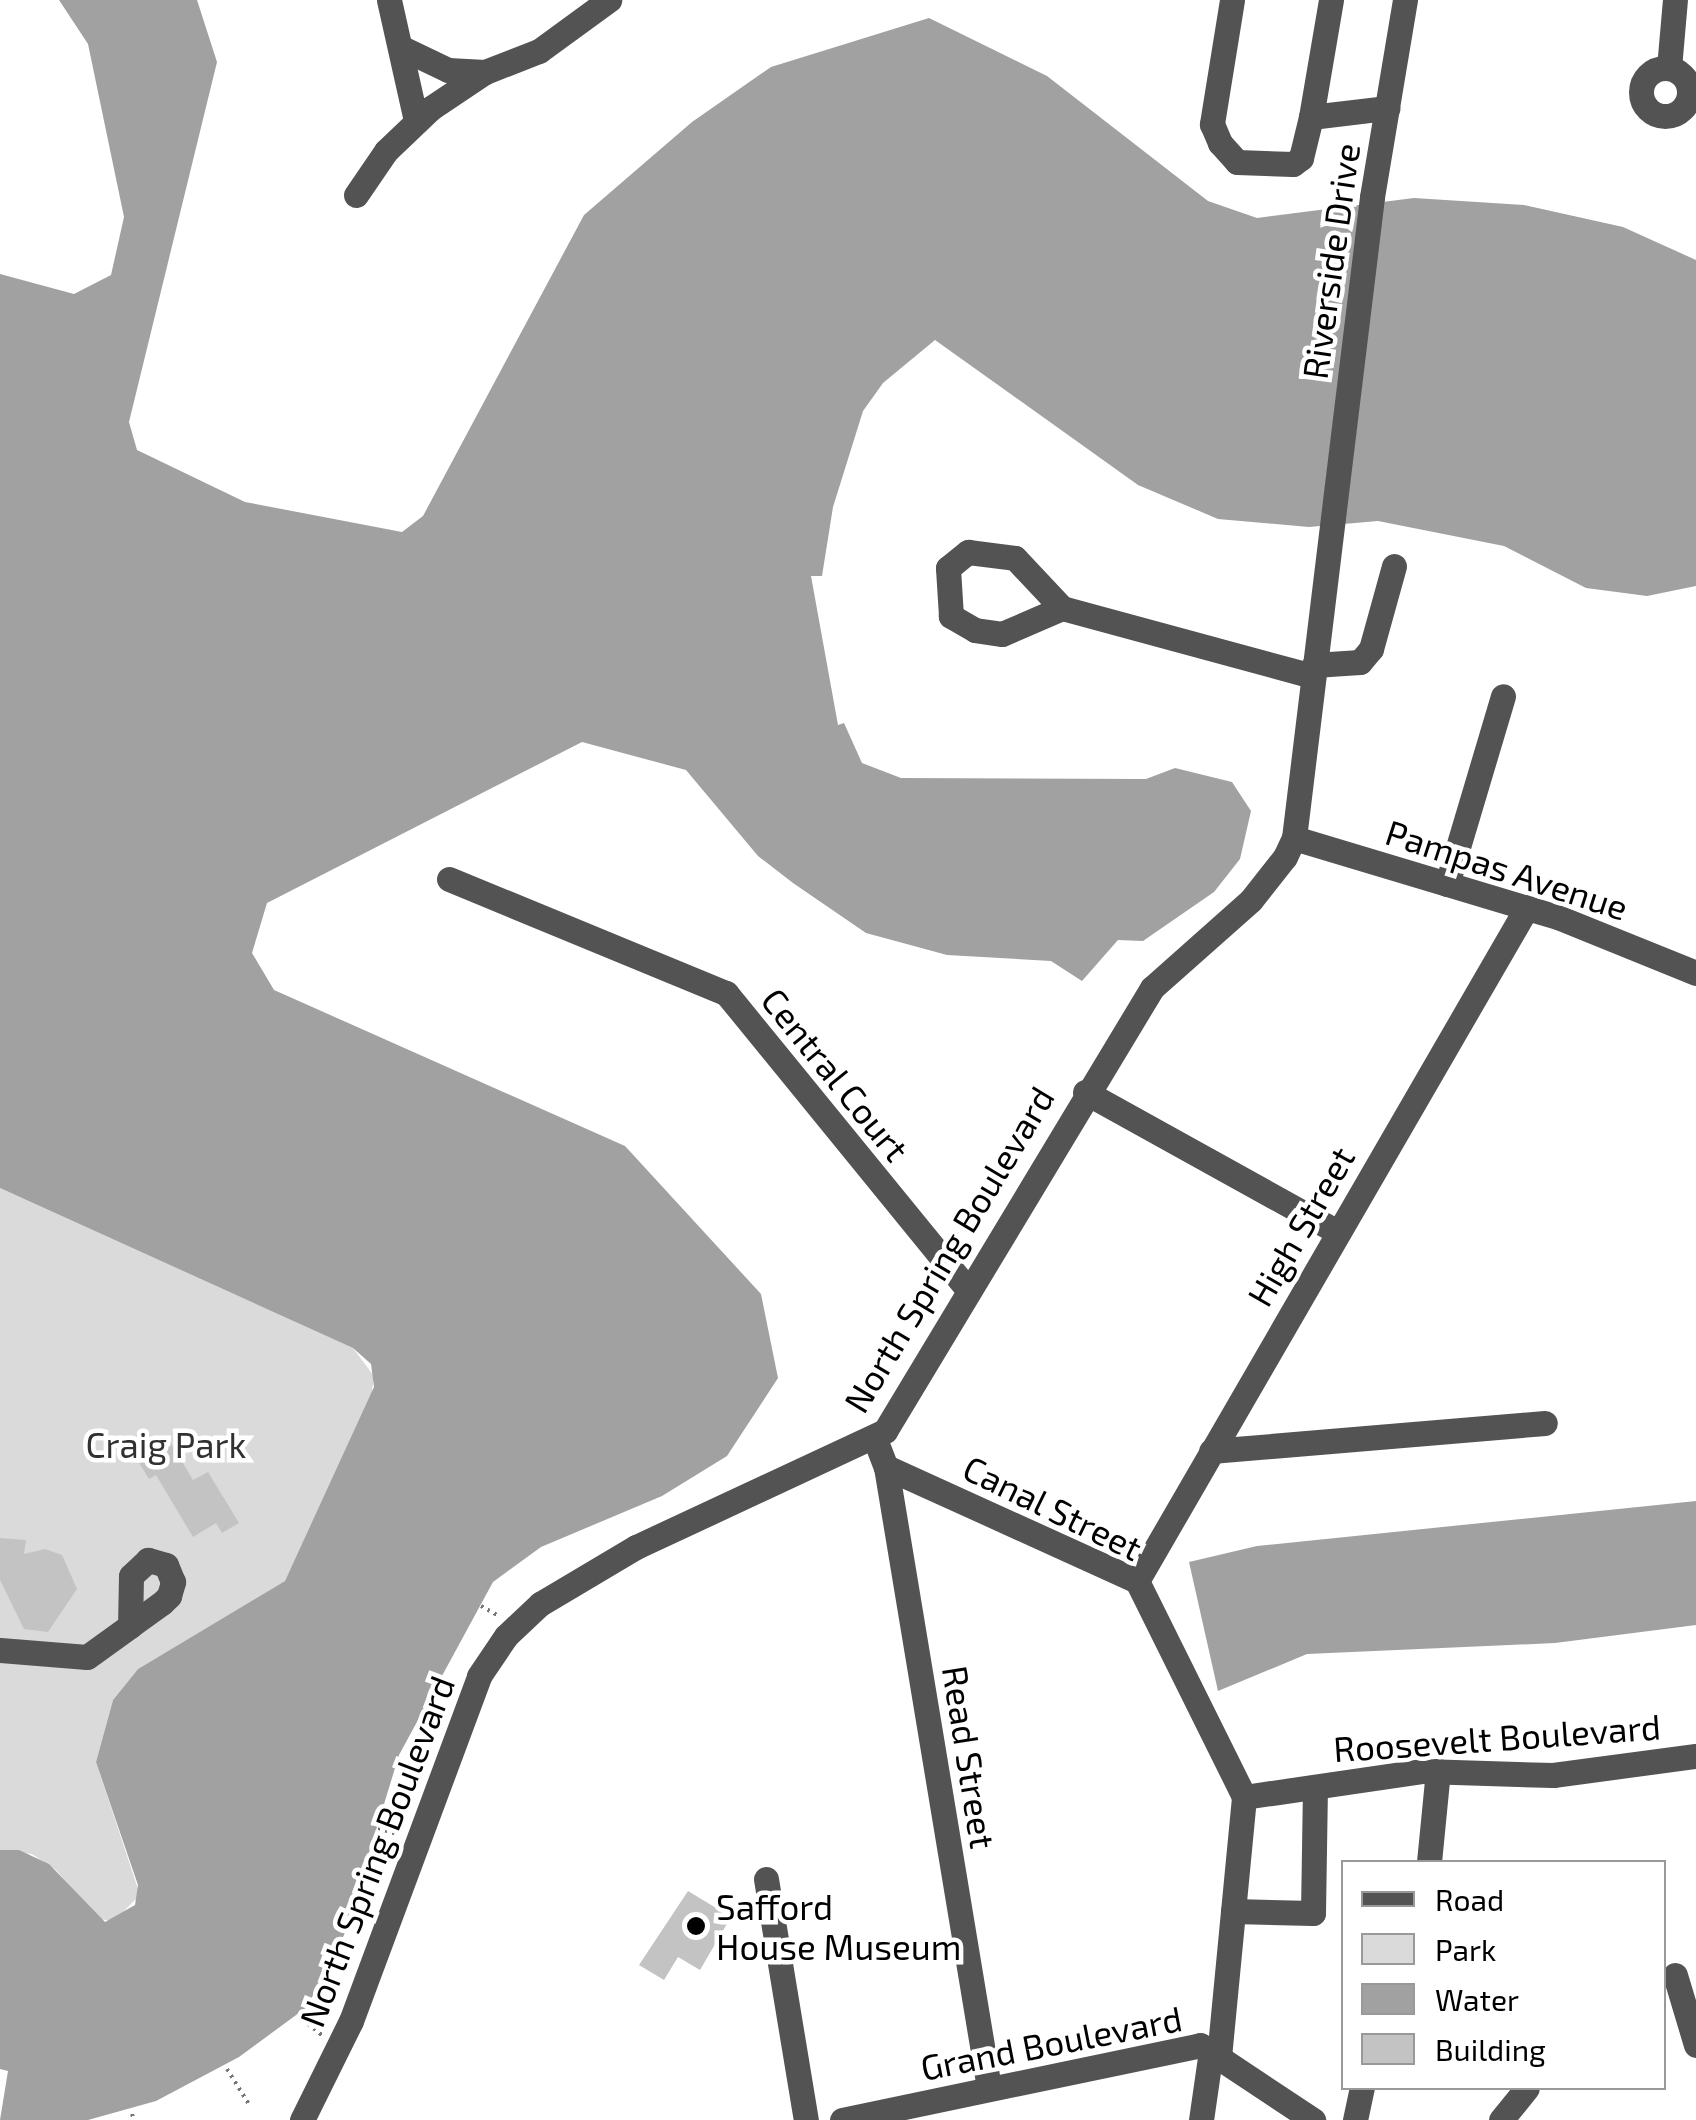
<!DOCTYPE html>
<html>
<head>
<meta charset="utf-8">
<style>
  body { margin:0 }
  #map { position:relative; width:1696px; height:2120px; overflow:hidden; background:#fff; font-family:"Exo 2",sans-serif }
  div>[style] { position:absolute }
  [style*='--x'] { left:calc(var(--x)*1px); top:calc(var(--y)*1px); width:calc(var(--w)*1px); rotate:calc(var(--a)*1deg) }
  .green>* { inset:0; background:#dadada }
  .water>* { inset:0; background:#a1a1a1 }
  .building>* { inset:0; background:#c3c3c3 }
  .path>* { height:4px; margin-top:-2px; transform-origin:0; background:repeating-linear-gradient(90deg,#757575 0 2.5px,transparent 0 7.5px) }
  .minor>* { height:25px; margin:-12.5px; padding:0 12.5px; transform-origin:12.5px; border-radius:12.5px; background:#535353 }
  .minor>.ring { margin:-12.5px; padding:0; box-sizing:content-box; background:none; border:25px solid #535353; border-radius:50% }
  .dots>* { width:28px; height:28px; translate:-50% -50%; box-sizing:border-box; border:5px solid #fff; border-radius:50% }
  span { translate:-50% -50%; white-space:nowrap; text-align:center; line-height:1.15; -webkit-text-stroke:9px #fff; paint-order:stroke }
  .street-label { font-size:35px; color:#000 }
  .park-label { font-size:35px; color:#313131 }
  .poi-label { font-size:35px; color:#000 }
  .left { translate:0 -50%; text-align:left }
  .legend { position:absolute; left:1341px; top:1860px; width:325px; height:230px; box-sizing:border-box; background:#fff; border:2px solid #999; margin:0; padding:12px 18px; list-style:none; font-size:30px; color:#000 }
  .legend li { display:flex; align-items:center; gap:20px; height:50px }
  .legend b { width:50px; border:2px solid #999 }
</style>
</head>
<body>
<div id="map">
  <div class="green">
    <i style="clip-path:polygon(0 1188px,353px 1348px,374px 1376px,371px 1400px,285px 1581px,138px 1669px,113px 1700px,96px 1762px,140px 1895px,114px 1921px,98px 1919px,56px 1870px,32px 1854px,0 1850px)"></i>
  </div>
  <div class="water">
    <i style="clip-path:polygon(59px 0,197px 0,217px 62px,129px 422px,137px 450px,245px 502px,402px 532px,423px 516px,584px 215px,692px 122px,771px 67px,929px 18px,1047px 76px,1208px 201px,1257px 218px,1414px 198px,1524px 205px,1623px 227px,1696px 260px,1696px 586px,1647px 596px,1586px 588px,1504px 546px,1378px 521px,1309px 527px,1218px 519px,1138px 485px,935px 340px,883px 383px,863px 411px,833px 507px,822px 576px,811px 576px,838px 725px,844px 723px,862px 763px,901px 778px,1146px 779px,1175px 768px,1232px 782px,1251px 811px,1240px 859px,1214px 892px,1143px 941px,1118px 940px,1082px 981px,1051px 961px,947px 955px,866px 933px,793px 883px,758px 856px,686px 770px,582px 742px,267px 903px,252px 953px,274px 990px,625px 1146px,761px 1294px,778px 1378px,727px 1456px,662px 1496px,541px 1547px,493px 1582px,399px 1755px,344px 1935px,307px 2007px,239px 2057px,156px 2101px,88px 2120px,0 2120px,8px 2071px,0 2069px,0 1850px,19px 1850px,49px 1864px,105px 1922px,135px 1905px,138px 1885px,96px 1762px,113px 1700px,138px 1669px,285px 1581px,374px 1387px,371px 1364px,353px 1348px,0 1188px,0 274px,74px 294px,111px 275px,124px 217px,88px 44px)"></i>
    <i style="clip-path:polygon(1696px 1501px,1696px 1625px,1555px 1643px,1307px 1654px,1218px 1691px,1189px 1562px,1257px 1546px)"></i>
  </div>
  <div class="building">
    <i style="clip-path:polygon(168px 1438px,193px 1480px,208px 1472px,239px 1523px,222px 1533px,216px 1523px,193px 1537px,156px 1475px,149px 1479px,136px 1458px)"></i>
    <i style="clip-path:polygon(0 1538px,26px 1540px,24px 1554px,45px 1549px,62px 1555px,77px 1589px,48px 1632px,24px 1629px,0 1580px)"></i>
    <i style="clip-path:polygon(688px 1891px,731px 1917px,700px 1970px,678px 1957px,664px 1980px,639px 1965px)"></i>
  </div>
  <div class="path">
    <i style="--x:481;--y:1606;--w:21;--a:29"></i>
    <i style="--x:399;--y:1767;--w:20;--a:18"></i>
    <i style="--x:378;--y:1828;--w:20;--a:18"></i>
    <i style="--x:302;--y:2019;--w:26;--a:39"></i>
    <i style="--x:227;--y:2069;--w:44;--a:58.1"></i>
    <i style="--x:132;--y:2114;--w:6;--a:72"></i>
  </div>
  <div class="minor">
    <i style="--x:389;--y:0;--w:124;--a:77.4"></i>
    <i style="--x:1232;--y:0;--w:126;--a:99.2"></i>
    <i style="--x:1212;--y:124;--w:21;--a:67"></i>
    <i style="--x:1220;--y:143;--w:25;--a:48"></i>
    <i style="--x:1237;--y:162;--w:56;--a:2"></i>
    <i style="--x:1293;--y:164;--w:10;--a:-37"></i>
    <i style="--x:1301;--y:158;--w:42;--a:-76.3"></i>
    <i style="--x:1331;--y:0;--w:119;--a:99.7"></i>
    <i style="--x:1311;--y:117;--w:77;--a:-6.8"></i>
    <i style="--x:402;--y:48;--w:51;--a:25.6"></i>
    <i style="--x:448;--y:70;--w:37;--a:3"></i>
    <i class="ring" style="left:1641px;top:68px;width:23px;height:23px"></i>
    <i style="--x:1669;--y:68;--w:68;--a:-85"></i>
    <i style="--x:356;--y:195;--w:53;--a:-55.7"></i>
    <i style="--x:386;--y:151;--w:62;--a:-43.7"></i>
    <i style="--x:431;--y:108;--w:65;--a:-33.7"></i>
    <i style="--x:485;--y:72;--w:58;--a:-21.3"></i>
    <i style="--x:539;--y:51;--w:87;--a:-36.1"></i>
    <i style="--x:1062;--y:608;--w:65;--a:156.6"></i>
    <i style="--x:1002;--y:634;--w:27;--a:-172"></i>
    <i style="--x:975;--y:630;--w:28;--a:-150"></i>
    <i style="--x:951;--y:616;--w:48;--a:-93.6"></i>
    <i style="--x:948;--y:568;--w:26;--a:-39"></i>
    <i style="--x:968;--y:552;--w:47;--a:7.3"></i>
    <i style="--x:1015;--y:558;--w:69;--a:46.8"></i>
    <i style="--x:1062;--y:608;--w:260;--a:15.2"></i>
    <i style="--x:1314;--y:665;--w:46;--a:-3.7"></i>
    <i style="--x:1360;--y:662;--w:17;--a:-50"></i>
    <i style="--x:1371;--y:649;--w:86;--a:-74.5"></i>
    <i style="--x:1294;--y:838;--w:278;--a:16.7"></i>
    <i style="--x:1560;--y:918;--w:147;--a:22"></i>
    <i style="--x:449;--y:879;--w:300;--a:22.4"></i>
    <i style="--x:726;--y:993;--w:383;--a:50.8"></i>
    <i style="--x:1447;--y:884;--w:196;--a:-73.4"></i>
    <i style="--x:1085;--y:1092;--w:287;--a:29"></i>
    <i style="--x:875;--y:1439;--w:30;--a:69"></i>
    <i style="--x:886;--y:1467;--w:629;--a:80.58"></i>
    <i style="--x:1211;--y:1451;--w:335;--a:-4.8"></i>
    <i style="--x:886;--y:1467;--w:276;--a:24.4"></i>
    <i style="--x:1137;--y:1581;--w:241;--a:63.6"></i>
    <i style="--x:1137;--y:1581;--w:779;--a:-59.94"></i>
    <i style="--x:0;--y:1650;--w:87;--a:4.6"></i>
    <i style="--x:87;--y:1657;--w:53;--a:-35.8"></i>
    <i style="--x:130;--y:1626;--w:39;--a:-36"></i>
    <i style="--x:162;--y:1603;--w:10;--a:-45"></i>
    <i style="--x:169;--y:1596;--w:15;--a:-74"></i>
    <i style="--x:173;--y:1582;--w:18;--a:-112"></i>
    <i style="--x:166;--y:1565;--w:19;--a:-164"></i>
    <i style="--x:148;--y:1560;--w:23;--a:137"></i>
    <i style="--x:131;--y:1576;--w:50;--a:91.1"></i>
    <i style="--x:1244;--y:1797;--w:181;--a:-8.3"></i>
    <i style="--x:1423;--y:1771;--w:130;--a:1.8"></i>
    <i style="--x:1553;--y:1775;--w:144;--a:-7.6"></i>
    <i style="--x:1429;--y:1862;--w:92;--a:-84.4"></i>
    <i style="--x:766;--y:1879;--w:244;--a:80.6"></i>
    <i style="--x:1233;--y:1911;--w:80;--a:1.4"></i>
    <i style="--x:1313;--y:1913;--w:126;--a:-89.1"></i>
    <i style="--x:1675;--y:1975;--w:73;--a:73.3"></i>
    <i style="--x:1219;--y:2057;--w:261;--a:-84.5"></i>
    <i style="--x:302;--y:2120;--w:110;--a:-63.7"></i>
    <i style="--x:351;--y:2021;--w:368;--a:-69.6"></i>
    <i style="--x:479;--y:1676;--w:48;--a:-56"></i>
    <i style="--x:506;--y:1636;--w:47;--a:-43.3"></i>
    <i style="--x:540;--y:1604;--w:112;--a:-30.7"></i>
    <i style="--x:636;--y:1547;--w:275;--a:-25"></i>
    <i style="--x:885;--y:1431;--w:517;--a:-58.92"></i>
    <i style="--x:1152;--y:988;--w:132;--a:-41.6"></i>
    <i style="--x:1251;--y:900;--w:55;--a:-51.7"></i>
    <i style="--x:1285;--y:857;--w:21;--a:-65"></i>
    <i style="--x:1294;--y:838;--w:646;--a:-83.06"></i>
    <i style="--x:1372;--y:197;--w:200;--a:-80.5"></i>
    <i style="--x:842;--y:2120;--w:366;--a:-11.8"></i>
    <i style="--x:1200;--y:2045;--w:136;--a:33.6"></i>
    <i style="--x:1201;--y:2120;--w:70;--a:-81.8"></i>
    <i style="--x:1355;--y:2120;--w:33;--a:-78"></i>
    <i style="--x:1501;--y:2120;--w:41;--a:-50.9"></i>
  </div>
  <div class="dots">
    <i style="left:696px;top:1926px;background:#000"></i>
  </div>
  <div class="street-label">
    <span style="left:1330px;top:261px;rotate:-82deg">Riverside Drive</span>
    <span style="left:1507px;top:869px;rotate:18deg">Pampas Avenue</span>
    <span style="left:836px;top:1074px;rotate:51deg">Central Court</span>
    <span style="left:1300px;top:1226px;rotate:-60deg">High Street</span>
    <span style="left:948px;top:1249px;rotate:-59deg">North Spring Boulevard</span>
    <span style="left:1053px;top:1507px;rotate:26deg">Canal Street</span>
    <span style="left:1497px;top:1737px;rotate:-4deg">Roosevelt Boulevard</span>
    <span style="left:970px;top:1757px;rotate:81deg">Read Street</span>
    <span style="left:376px;top:1851px;rotate:-69deg">North Spring Boulevard</span>
    <span style="left:1051px;top:2042px;rotate:-11deg">Grand Boulevard</span>
  </div>
  <div class="park-label">
    <span style="left:166px;top:1444px">Craig Park</span>
  </div>
  <div class="poi-label">
    <span class="left" style="left:716px;top:1926px">Safford<br>House Museum</span>
  </div>
  <ul class="legend">
  <li><b style="height:12px;background:#535353"></b>Road</li>
  <li><b style="height:28px;background:#dadada"></b>Park</li>
  <li><b style="height:28px;background:#a1a1a1"></b>Water</li>
  <li><b style="height:28px;background:#c3c3c3"></b>Building</li>
  </ul>
</div>
</body>
</html>
